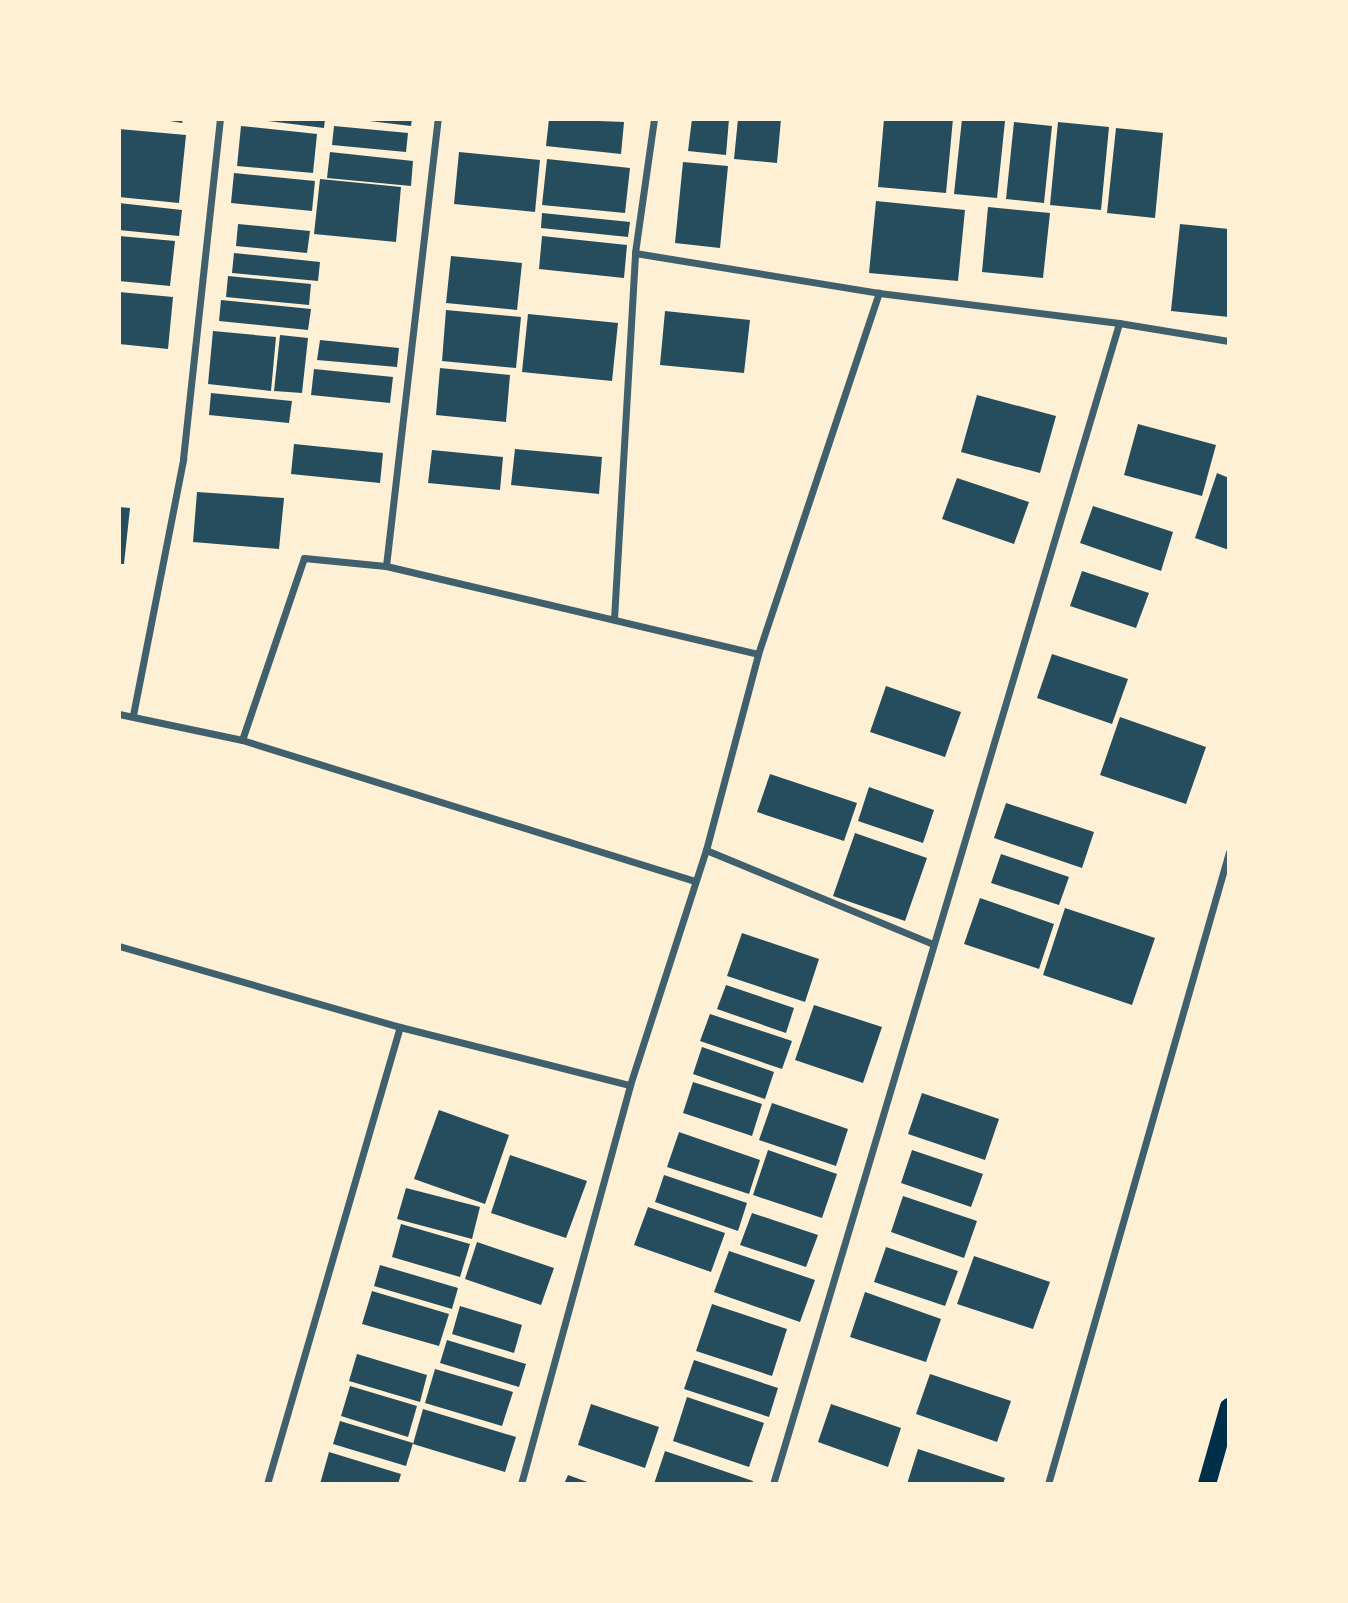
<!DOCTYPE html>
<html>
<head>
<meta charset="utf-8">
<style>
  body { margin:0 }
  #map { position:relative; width:1348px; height:1603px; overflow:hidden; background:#fdf0d5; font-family:"Asap Condensed",sans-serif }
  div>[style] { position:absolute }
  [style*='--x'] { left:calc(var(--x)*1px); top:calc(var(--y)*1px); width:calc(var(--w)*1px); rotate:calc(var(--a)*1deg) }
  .building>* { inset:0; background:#264d5e }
  .minor>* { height:7px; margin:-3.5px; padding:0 3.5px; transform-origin:3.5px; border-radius:3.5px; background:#3f606c }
  .primary>* { height:18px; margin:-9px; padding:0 9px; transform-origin:9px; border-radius:9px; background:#003049 }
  span { translate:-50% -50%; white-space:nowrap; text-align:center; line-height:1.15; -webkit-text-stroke:5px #fdf0d5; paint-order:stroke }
  .frame { position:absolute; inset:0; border:121px solid #fdf0d5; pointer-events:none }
</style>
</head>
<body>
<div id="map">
  <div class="building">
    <i style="clip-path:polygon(158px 119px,183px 119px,182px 123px)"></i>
    <i style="clip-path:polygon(253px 119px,325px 119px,324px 128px)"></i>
    <i style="clip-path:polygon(353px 119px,412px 119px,411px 126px)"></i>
    <i style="clip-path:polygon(549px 119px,624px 122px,621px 154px,546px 146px)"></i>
    <i style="clip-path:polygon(692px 119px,729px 119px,726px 155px,688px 151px)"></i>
    <i style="clip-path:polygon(738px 119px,781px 119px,777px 163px,734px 159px)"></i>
    <i style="clip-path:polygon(884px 119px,953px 119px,946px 193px,878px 187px)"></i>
    <i style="clip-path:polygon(962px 119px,1005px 121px,997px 198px,954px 194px)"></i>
    <i style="clip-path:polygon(1014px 122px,1052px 126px,1044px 203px,1006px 199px)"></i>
    <i style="clip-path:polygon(1058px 122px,1109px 127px,1101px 210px,1050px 205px)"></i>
    <i style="clip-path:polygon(241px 126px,317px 134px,313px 173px,237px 166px)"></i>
    <i style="clip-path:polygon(334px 126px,408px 133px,406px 152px,332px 145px)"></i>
    <i style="clip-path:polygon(1116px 128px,1163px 133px,1155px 218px,1107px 213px)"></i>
    <i style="clip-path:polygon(119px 129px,186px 135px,179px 203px,119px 197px)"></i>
    <i style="clip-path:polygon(330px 152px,413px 161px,411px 186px,327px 178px)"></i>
    <i style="clip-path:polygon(459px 152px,540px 160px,535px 212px,454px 204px)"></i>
    <i style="clip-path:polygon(547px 159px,630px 168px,625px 213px,542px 205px)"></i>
    <i style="clip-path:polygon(683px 162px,728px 166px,720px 248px,675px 243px)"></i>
    <i style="clip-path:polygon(234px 173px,315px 181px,312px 211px,231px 203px)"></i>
    <i style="clip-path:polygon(320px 179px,401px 187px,396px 242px,314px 234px)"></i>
    <i style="clip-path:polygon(876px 201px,965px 210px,958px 281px,869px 273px)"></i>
    <i style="clip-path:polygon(119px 203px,182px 210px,179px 236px,119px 230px)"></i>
    <i style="clip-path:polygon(988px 207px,1050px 213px,1043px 278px,982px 272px)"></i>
    <i style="clip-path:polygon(542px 213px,630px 222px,628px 237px,541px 228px)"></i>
    <i style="clip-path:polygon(238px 224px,310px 231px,307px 253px,236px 246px)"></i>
    <i style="clip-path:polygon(1180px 224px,1229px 229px,1229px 317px,1171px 311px)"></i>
    <i style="clip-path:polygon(119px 236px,175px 241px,170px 286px,119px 281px)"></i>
    <i style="clip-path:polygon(542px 236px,627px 245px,624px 278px,539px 269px)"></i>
    <i style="clip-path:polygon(234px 253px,320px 262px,318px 281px,232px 273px)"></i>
    <i style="clip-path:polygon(451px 256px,522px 263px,517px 310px,446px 303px)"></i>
    <i style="clip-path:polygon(228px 276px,311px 284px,309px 305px,226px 297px)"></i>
    <i style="clip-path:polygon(119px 292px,173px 297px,168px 349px,119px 344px)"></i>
    <i style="clip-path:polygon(221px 300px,311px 309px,308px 330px,219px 321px)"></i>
    <i style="clip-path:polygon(446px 310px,521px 317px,516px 368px,442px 361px)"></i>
    <i style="clip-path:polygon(665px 311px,750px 320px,744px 373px,660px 365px)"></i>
    <i style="clip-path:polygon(528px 314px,618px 323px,612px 381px,522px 372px)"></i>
    <i style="clip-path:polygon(213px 331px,276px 337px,271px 391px,208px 384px)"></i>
    <i style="clip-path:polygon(280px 335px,308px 338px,302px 393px,274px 391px)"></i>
    <i style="clip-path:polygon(320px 340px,399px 348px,397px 367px,317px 360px)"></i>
    <i style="clip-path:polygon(440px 368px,510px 375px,506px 422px,436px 415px)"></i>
    <i style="clip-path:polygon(314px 369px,393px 377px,390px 403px,311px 395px)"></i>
    <i style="clip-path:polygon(211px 393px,292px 401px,289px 423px,209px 415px)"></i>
    <i style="clip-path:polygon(977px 395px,1056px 416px,1040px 473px,961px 452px)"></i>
    <i style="clip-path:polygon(1138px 424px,1216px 445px,1202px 496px,1124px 475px)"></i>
    <i style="clip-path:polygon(294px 444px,383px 453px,380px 483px,291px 474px)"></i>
    <i style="clip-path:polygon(515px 449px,602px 457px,599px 494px,511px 485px)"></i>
    <i style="clip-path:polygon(432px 450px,503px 457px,500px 490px,428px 483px)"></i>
    <i style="clip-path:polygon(1217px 473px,1229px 478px,1229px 550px,1195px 538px)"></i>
    <i style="clip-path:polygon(957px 478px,1029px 502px,1014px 544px,942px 519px)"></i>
    <i style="clip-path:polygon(197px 492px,284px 498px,279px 549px,193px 542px)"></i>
    <i style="clip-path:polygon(1093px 506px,1173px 532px,1161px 571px,1080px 543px)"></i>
    <i style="clip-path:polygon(119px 507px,130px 508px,124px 564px,119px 564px)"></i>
    <i style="clip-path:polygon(1082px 571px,1149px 593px,1136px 628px,1070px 606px)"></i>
    <i style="clip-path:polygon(1052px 654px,1128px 679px,1112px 724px,1037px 698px)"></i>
    <i style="clip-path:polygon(886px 686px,961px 712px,945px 757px,870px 732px)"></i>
    <i style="clip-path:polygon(1120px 717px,1206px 747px,1186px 804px,1100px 775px)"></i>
    <i style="clip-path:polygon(770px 774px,857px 803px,844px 841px,757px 812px)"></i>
    <i style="clip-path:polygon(869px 787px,934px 810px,923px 843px,858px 821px)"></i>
    <i style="clip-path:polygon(1006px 803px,1094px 832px,1082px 868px,994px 838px)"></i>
    <i style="clip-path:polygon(855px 833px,927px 858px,905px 921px,833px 896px)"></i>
    <i style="clip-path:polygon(1001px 854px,1069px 877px,1059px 905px,991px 883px)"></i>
    <i style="clip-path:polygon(980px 898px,1054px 924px,1039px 969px,964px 944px)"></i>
    <i style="clip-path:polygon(1065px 908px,1155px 938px,1132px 1005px,1043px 975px)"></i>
    <i style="clip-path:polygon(742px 933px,819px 959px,805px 1002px,727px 976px)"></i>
    <i style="clip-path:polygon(726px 985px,794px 1008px,786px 1033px,717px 1009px)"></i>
    <i style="clip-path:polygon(814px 1005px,882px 1027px,863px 1083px,795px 1060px)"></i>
    <i style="clip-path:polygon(710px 1014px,792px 1041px,782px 1069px,700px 1041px)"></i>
    <i style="clip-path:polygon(702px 1047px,774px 1072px,765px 1099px,693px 1074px)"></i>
    <i style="clip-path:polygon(693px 1082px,762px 1104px,752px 1136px,683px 1113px)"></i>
    <i style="clip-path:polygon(922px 1093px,999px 1119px,985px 1160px,908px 1134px)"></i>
    <i style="clip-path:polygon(772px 1103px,848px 1129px,836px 1166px,759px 1140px)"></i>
    <i style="clip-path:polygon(439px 1110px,509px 1135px,485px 1204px,414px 1179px)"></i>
    <i style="clip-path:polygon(679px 1132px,760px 1160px,749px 1194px,667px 1167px)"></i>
    <i style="clip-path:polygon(768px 1150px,837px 1174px,822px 1218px,753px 1195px)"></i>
    <i style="clip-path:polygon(912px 1150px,983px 1174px,971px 1207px,901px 1183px)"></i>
    <i style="clip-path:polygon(510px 1155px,587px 1181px,566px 1238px,491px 1213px)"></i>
    <i style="clip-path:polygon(664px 1175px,747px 1203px,738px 1231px,655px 1202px)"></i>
    <i style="clip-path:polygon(406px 1188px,480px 1207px,472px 1239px,397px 1219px)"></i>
    <i style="clip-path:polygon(903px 1196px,977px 1221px,964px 1258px,891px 1232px)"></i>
    <i style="clip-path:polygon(648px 1207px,725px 1233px,711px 1272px,634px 1245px)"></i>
    <i style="clip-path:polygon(752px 1213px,818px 1235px,806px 1267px,740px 1245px)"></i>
    <i style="clip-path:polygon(401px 1224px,470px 1244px,460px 1277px,392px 1257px)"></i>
    <i style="clip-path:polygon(477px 1242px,554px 1268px,541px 1305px,465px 1279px)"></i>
    <i style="clip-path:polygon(886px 1247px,958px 1271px,945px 1306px,874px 1282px)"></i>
    <i style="clip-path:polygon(729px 1251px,815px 1280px,800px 1322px,714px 1292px)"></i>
    <i style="clip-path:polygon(974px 1256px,1050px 1282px,1033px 1329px,957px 1304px)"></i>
    <i style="clip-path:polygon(380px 1265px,458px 1288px,452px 1309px,374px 1286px)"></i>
    <i style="clip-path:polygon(372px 1291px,449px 1314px,439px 1346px,362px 1324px)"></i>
    <i style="clip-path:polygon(865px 1292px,941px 1319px,926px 1362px,850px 1337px)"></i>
    <i style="clip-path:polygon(712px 1304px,787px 1329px,772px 1376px,696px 1351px)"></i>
    <i style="clip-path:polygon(460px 1306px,522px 1325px,514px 1353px,452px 1334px)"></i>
    <i style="clip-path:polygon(447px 1340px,526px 1364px,519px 1387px,440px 1363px)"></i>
    <i style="clip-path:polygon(357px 1354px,427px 1375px,420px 1402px,349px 1381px)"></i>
    <i style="clip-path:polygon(694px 1360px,778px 1388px,769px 1417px,684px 1389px)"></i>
    <i style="clip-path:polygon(435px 1369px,513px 1392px,502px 1426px,425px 1403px)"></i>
    <i style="clip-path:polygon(930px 1374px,1011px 1401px,997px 1442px,916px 1414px)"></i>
    <i style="clip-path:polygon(350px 1386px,417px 1406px,408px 1437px,341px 1416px)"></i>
    <i style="clip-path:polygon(687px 1397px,764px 1423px,749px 1467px,673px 1441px)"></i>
    <i style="clip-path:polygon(591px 1404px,659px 1427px,645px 1468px,578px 1445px)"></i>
    <i style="clip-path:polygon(831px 1404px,901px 1428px,888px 1467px,818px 1442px)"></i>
    <i style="clip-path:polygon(423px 1409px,516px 1437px,505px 1472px,413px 1444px)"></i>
    <i style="clip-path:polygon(340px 1421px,413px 1443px,406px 1466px,333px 1444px)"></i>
    <i style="clip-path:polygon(918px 1449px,1005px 1478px,1003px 1484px,907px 1484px)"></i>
    <i style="clip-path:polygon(665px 1451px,753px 1481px,752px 1484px,654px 1484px)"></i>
    <i style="clip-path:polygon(329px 1452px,401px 1474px,398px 1484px,320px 1484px)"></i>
    <i style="clip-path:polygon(568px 1475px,593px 1484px,564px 1484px)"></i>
  </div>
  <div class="minor">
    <i style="--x:654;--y:119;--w:135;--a:98.1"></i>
    <i style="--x:635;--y:253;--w:247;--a:9.3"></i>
    <i style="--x:879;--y:293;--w:242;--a:7.1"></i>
    <i style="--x:386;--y:566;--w:450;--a:-83.4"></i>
    <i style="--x:614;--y:619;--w:367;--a:-86.7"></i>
    <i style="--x:119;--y:714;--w:126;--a:11.9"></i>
    <i style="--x:242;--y:740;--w:473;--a:17.3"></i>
    <i style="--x:133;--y:715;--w:261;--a:-78.9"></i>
    <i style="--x:183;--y:459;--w:342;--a:-83.8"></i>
    <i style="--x:242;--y:740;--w:192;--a:-71.2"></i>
    <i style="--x:304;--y:558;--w:82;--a:5.6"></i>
    <i style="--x:386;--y:566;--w:382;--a:13.3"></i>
    <i style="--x:706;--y:850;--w:246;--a:22.5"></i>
    <i style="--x:119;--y:946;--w:292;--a:16.1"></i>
    <i style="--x:400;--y:1027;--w:237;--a:14.2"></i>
    <i style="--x:267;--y:1484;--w:476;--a:-73.8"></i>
    <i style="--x:521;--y:1484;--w:414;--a:-74.7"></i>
    <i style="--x:630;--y:1085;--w:247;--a:-72.1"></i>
    <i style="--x:706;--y:850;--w:203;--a:-75.1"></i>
    <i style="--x:758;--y:654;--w:381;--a:-71.5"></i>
    <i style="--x:773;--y:1484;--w:1211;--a:-73.4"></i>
    <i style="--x:1119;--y:323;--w:111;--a:9.3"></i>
    <i style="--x:1048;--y:1484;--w:657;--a:-74.02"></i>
  </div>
  <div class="primary">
    <i style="--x:1207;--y:1484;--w:80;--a:-74.1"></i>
  </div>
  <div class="frame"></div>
</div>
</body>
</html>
